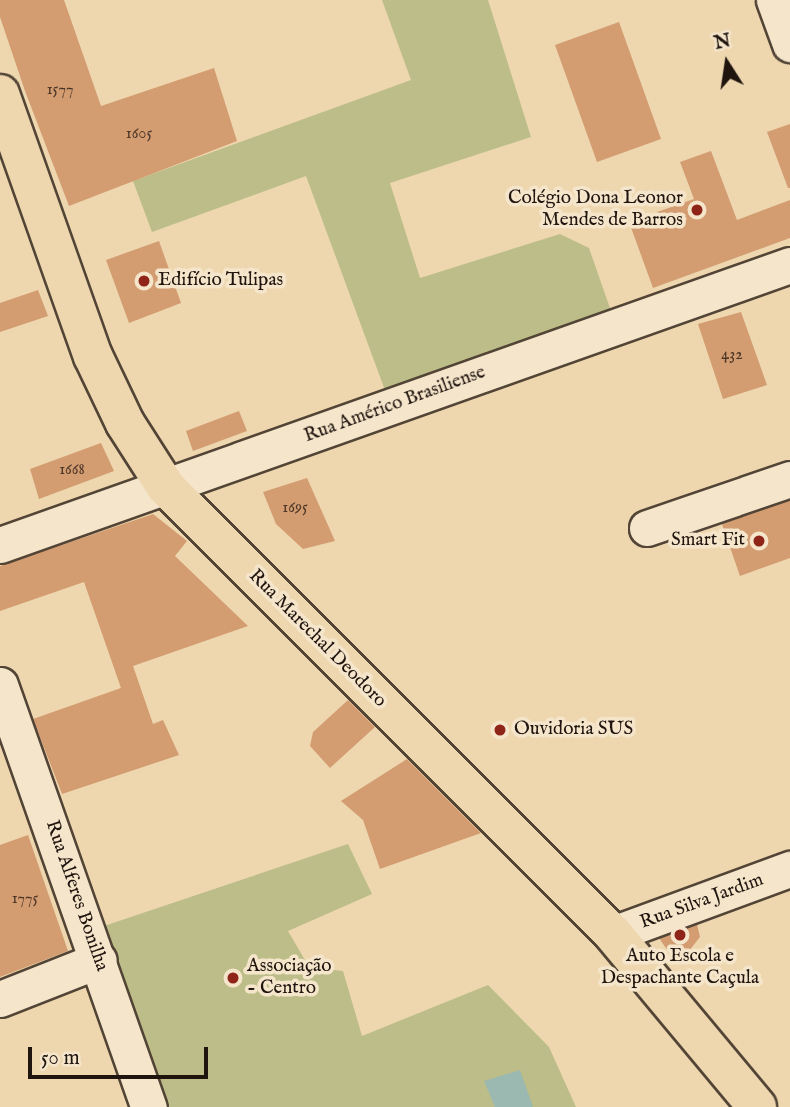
<!DOCTYPE html>
<html>
<head>
<meta charset="utf-8">
<style>
  body { margin:0 }
  #map { position:relative; width:790px; height:1107px; overflow:hidden; background:#eed7af; font-family:"IM FELL English",serif }
  div>[style] { position:absolute }
  [style*='--x'] { left:calc(var(--x)*1px); top:calc(var(--y)*1px); width:calc(var(--w)*1px); rotate:calc(var(--a)*1deg) }
  .green>* { inset:0; background:#bcbd88 }
  .water>* { inset:0; background:#9bb8b1 }
  .building>* { inset:0; background:#d39c71 }
  .roads { filter:drop-shadow(2px 0 #534536) drop-shadow(-2px 0 #534536) drop-shadow(0 2px #534536) drop-shadow(0 -2px #534536) }
  .minor>* { height:35px; margin:-17.5px; padding:0 17.5px; transform-origin:17.5px; border-radius:17.5px; background:#f4e5cb }
  .major>* { height:38px; margin:-19px; padding:0 19px; transform-origin:19px; border-radius:19px; background:#eed7af }
  .dots>* { width:19px; height:19px; translate:-50% -50%; box-sizing:border-box; border:4px solid #f4e5cb; border-radius:50% }
  span { translate:-50% -50%; white-space:nowrap; text-align:center; line-height:1.15; -webkit-text-stroke:7px #f4e5cb; paint-order:stroke }
  .number-label { font-size:16px; color:#4c3627 }
  .number-label span { -webkit-text-stroke-width:0 }
  .poi-label { font-size:19px; color:#1f140e }
  .right { translate:-100% -50%; text-align:right }
  .left { translate:0 -50%; text-align:left }
  .street-label { font-size:19px; color:#1f140e }
  .north { position:absolute; left:692px; top:28px; width:70px; height:70px; -webkit-text-stroke:5px #f4e5cb; paint-order:stroke; rotate:348deg; font-size:19px; font-weight:700; line-height:28px; text-align:center; color:#1f140e }
  .north::after { content:''; display:block; margin:auto; width:24px; height:32px; background:#1f140e; clip-path:polygon(50% 0,100% 100%,50% 72%,0 100%) }
  .scale { position:absolute; left:28px; top:1047px; width:180px; height:32px; box-sizing:border-box; border:4px solid #1f140e; border-top:0; padding-left:9px; font-size:21px; line-height:24px; white-space:nowrap; color:#1f140e; -webkit-text-stroke:5px #f4e5cb; paint-order:stroke }
</style>
</head>
<body>
<div id="map">
  <div class="green">
    <i style="clip-path:polygon(382px 0,488px 0,531px 137px,390px 183px,420px 278px,560px 234px,589px 248px,611px 311px,386px 393px,306px 176px,152px 232px,133px 181px,411px 80px)"></i>
    <i style="clip-path:polygon(348px 844px,372px 894px,288px 931px,309px 967px,343px 971px,362px 1036px,488px 985px,549px 1047px,576px 1107px,165px 1107px,104px 926px)"></i>
  </div>
  <div class="water">
    <i style="clip-path:polygon(520px 1070px,533px 1107px,495px 1107px,484px 1081px)"></i>
  </div>
  <div class="building">
    <i style="clip-path:polygon(0 0,64px 0,101px 106px,214px 68px,237px 141px,69px 206px,25px 91px,0 17px)"></i>
    <i style="clip-path:polygon(619px 22px,661px 139px,597px 162px,555px 45px)"></i>
    <i style="clip-path:polygon(790px 124px,790px 188px,788px 188px,767px 132px)"></i>
    <i style="clip-path:polygon(711px 151px,737px 220px,790px 200px,790px 238px,653px 288px,629px 222px,694px 199px,680px 162px)"></i>
    <i style="clip-path:polygon(159px 241px,181px 303px,129px 323px,106px 260px)"></i>
    <i style="clip-path:polygon(38px 290px,48px 316px,0 332px,0 303px)"></i>
    <i style="clip-path:polygon(741px 312px,767px 385px,723px 399px,698px 324px)"></i>
    <i style="clip-path:polygon(239px 411px,247px 431px,193px 451px,186px 431px)"></i>
    <i style="clip-path:polygon(101px 443px,114px 471px,39px 499px,30px 469px)"></i>
    <i style="clip-path:polygon(307px 478px,335px 541px,303px 549px,276px 524px,263px 492px)"></i>
    <i style="clip-path:polygon(790px 500px,790px 558px,740px 576px,722px 524px)"></i>
    <i style="clip-path:polygon(153px 514px,187px 541px,175px 556px,248px 626px,133px 666px,153px 724px,163px 720px,179px 755px,62px 794px,33px 719px,121px 688px,84px 582px,0 611px,0 566px)"></i>
    <i style="clip-path:polygon(348px 700px,375px 727px,330px 768px,310px 746px,313px 732px)"></i>
    <i style="clip-path:polygon(407px 759px,481px 833px,380px 869px,363px 820px,341px 801px)"></i>
    <i style="clip-path:polygon(28px 835px,68px 951px,0 977px,0 845px)"></i>
    <i style="clip-path:polygon(697px 924px,700px 937px,688px 952px,668px 951px,659px 938px)"></i>
  </div>
  <div class="roads">
    <div class="minor">
      <i style="--x:774;--y:0;--w:47;--a:70"></i>
      <i style="--x:647;--y:528;--w:151;--a:-18.9"></i>
      <i style="--x:0;--y:545;--w:838;--a:-19.52"></i>
      <i style="--x:0;--y:685;--w:448;--a:70.6"></i>
      <i style="--x:613;--y:934;--w:189;--a:-20.2"></i>
      <i style="--x:0;--y:999;--w:106;--a:-21.5"></i>
    </div>
    <div class="major">
      <i style="--x:0;--y:94;--w:278;--a:70.5"></i>
      <i style="--x:93;--y:356;--w:74;--a:64.5"></i>
      <i style="--x:125;--y:423;--w:76;--a:57.4"></i>
      <i style="--x:166;--y:487;--w:632;--a:45"></i>
      <i style="--x:613;--y:934;--w:225;--a:50.2"></i>
    </div>
  </div>
  <div class="dots">
    <i style="left:697px;top:210px;background:#8f2418"></i>
    <i style="left:144px;top:281px;background:#8f2418"></i>
    <i style="left:759px;top:541px;background:#8f2418"></i>
    <i style="left:500px;top:730px;background:#8f2418"></i>
    <i style="left:680px;top:935px;background:#8f2418"></i>
    <i style="left:233px;top:978px;background:#8f2418"></i>
  </div>
  <div class="number-label">
    <span style="left:60px;top:90px">1577</span>
    <span style="left:139px;top:134px">1605</span>
    <span style="left:732px;top:355px">432</span>
    <span style="left:72px;top:470px">1668</span>
    <span style="left:295px;top:508px">1695</span>
    <span style="left:25px;top:899px">1775</span>
  </div>
  <div class="poi-label">
    <span class="right" style="left:683px;top:210px">Colégio Dona Leonor<br>Mendes de Barros</span>
    <span class="left" style="left:158px;top:281px">Edifício Tulipas</span>
    <span class="right" style="left:745px;top:541px">Smart Fit</span>
    <span class="left" style="left:514px;top:730px">Ouvidoria SUS</span>
    <span style="left:680px;top:968px">Auto Escola e<br>Despachante Caçula</span>
    <span class="left" style="left:247px;top:978px">Associação<br>- Centro</span>
  </div>
  <div class="street-label">
    <span style="left:395px;top:405px;rotate:-20deg">Rua Américo Brasiliense</span>
    <span style="left:317px;top:639px;rotate:45deg">Rua Marechal Deodoro</span>
    <span style="left:76px;top:896px;rotate:71deg">Rua Alferes Bonilha</span>
    <span style="left:702px;top:902px;rotate:-20deg">Rua Silva Jardim</span>
  </div>
  <div class="north">N</div>
  <div class="scale">50 m</div>
</div>
</body>
</html>
